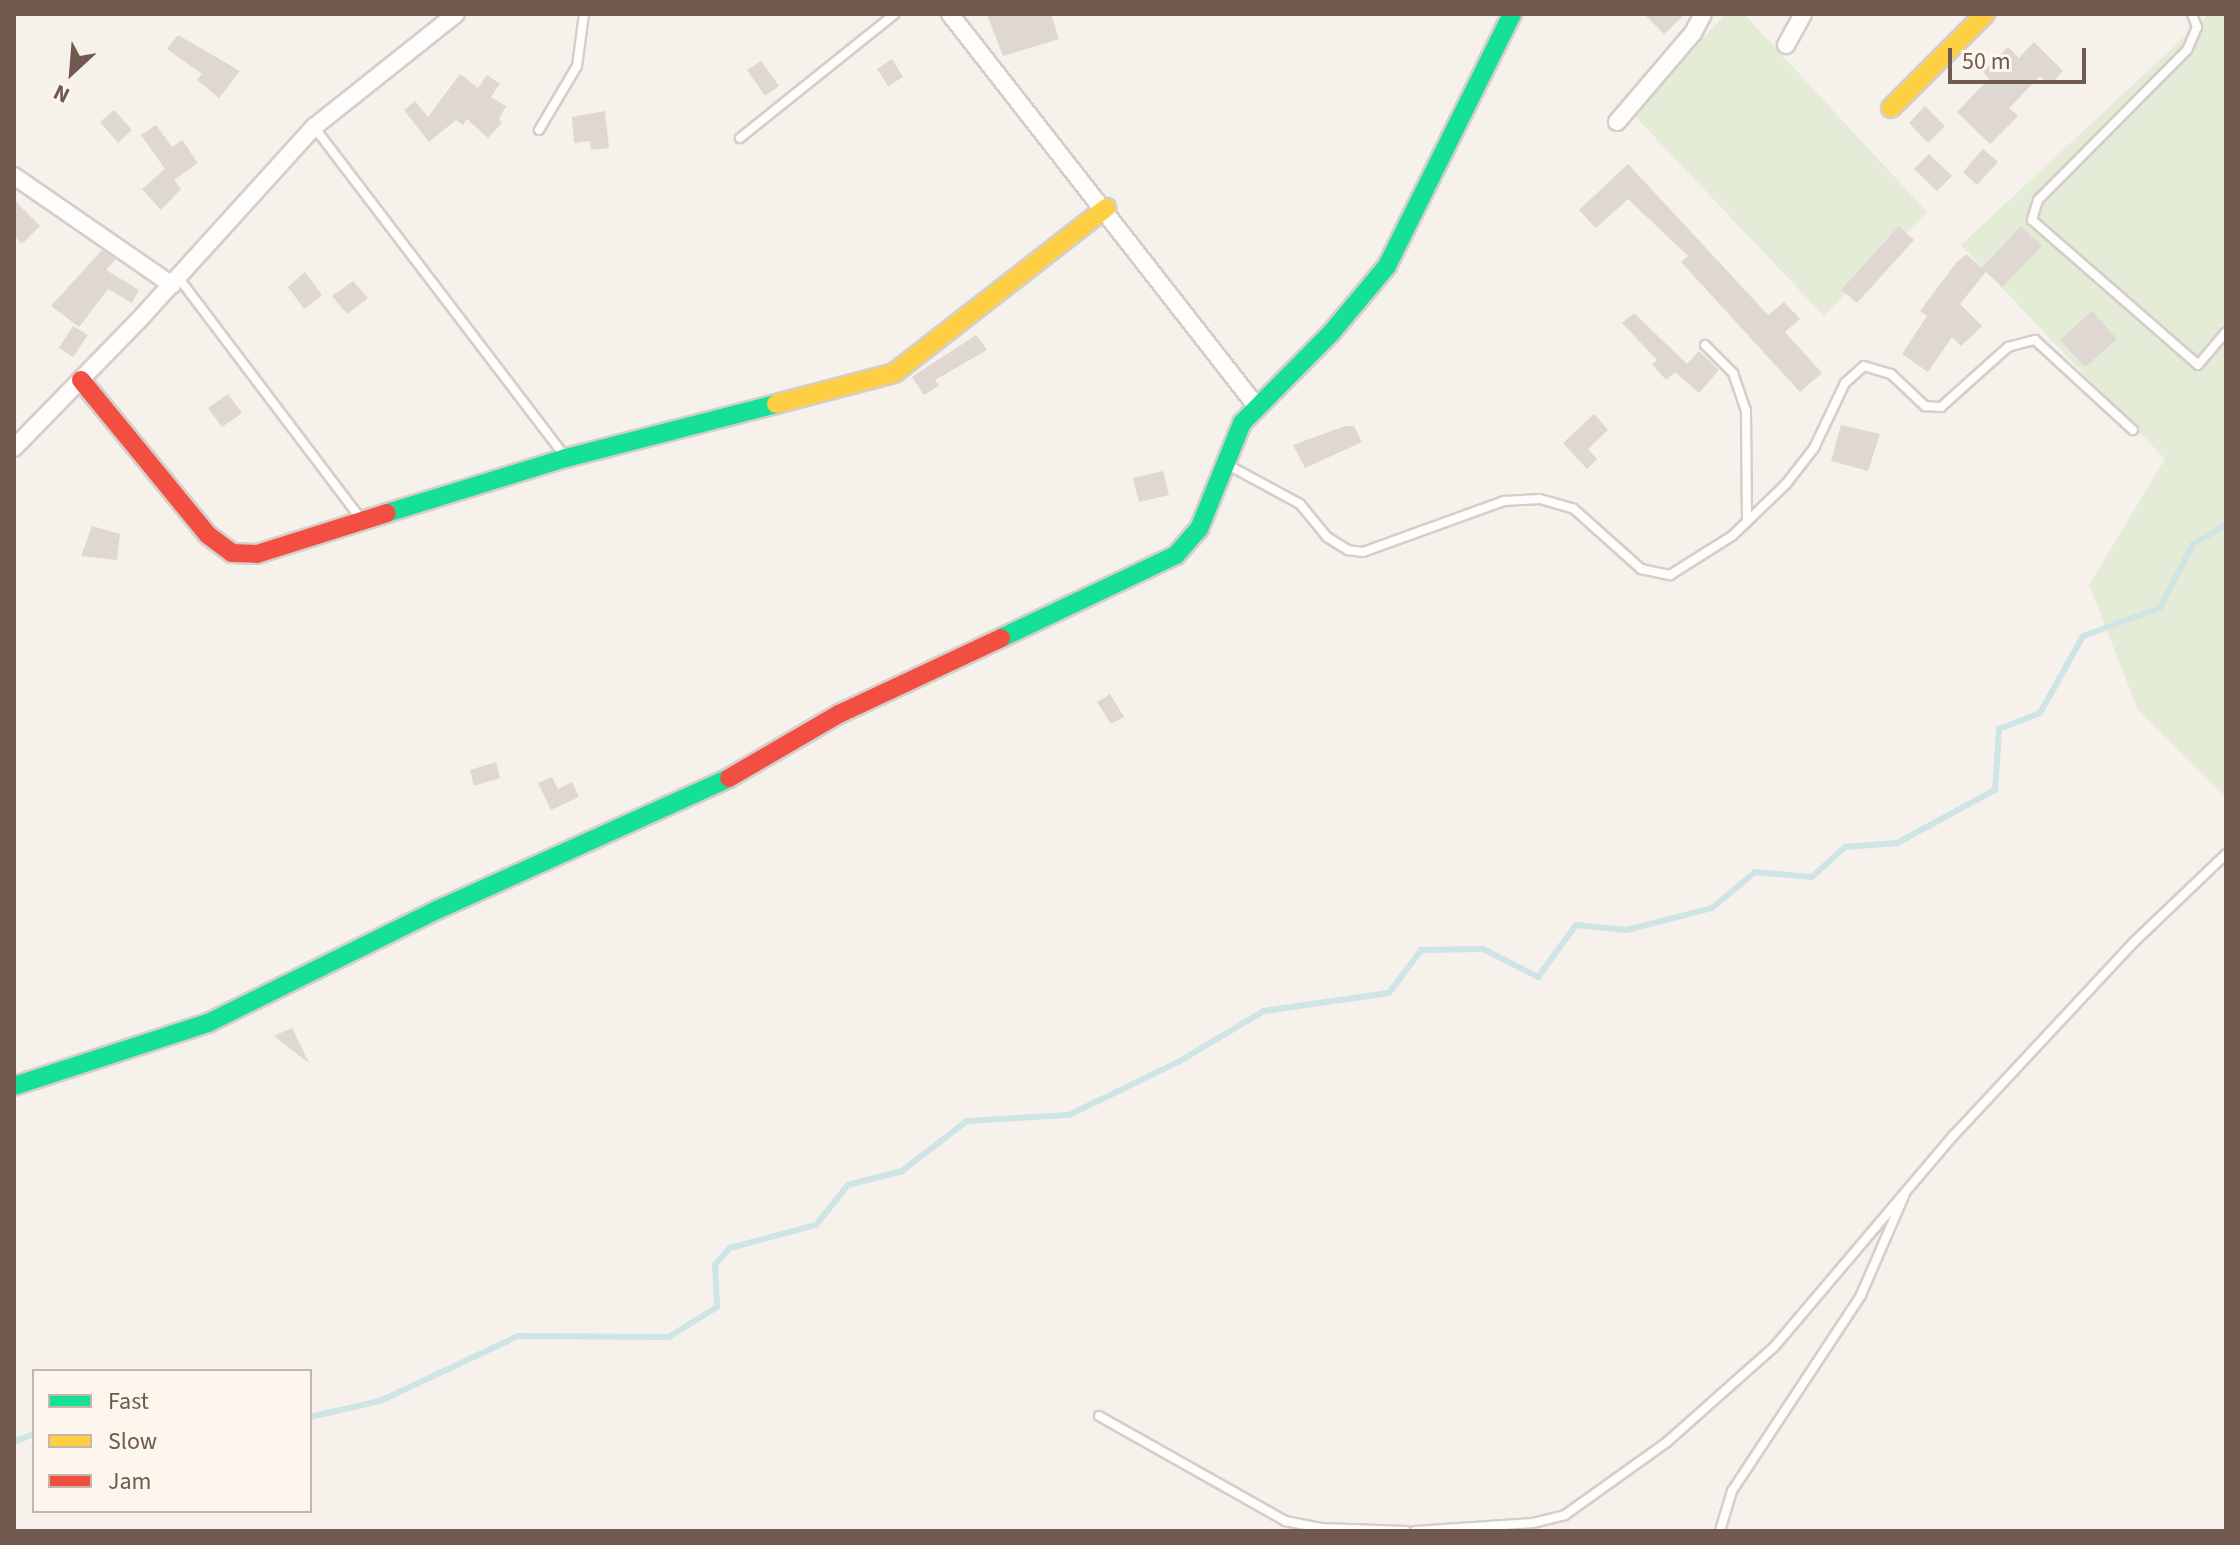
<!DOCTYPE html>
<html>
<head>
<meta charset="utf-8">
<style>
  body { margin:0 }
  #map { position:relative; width:2240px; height:1545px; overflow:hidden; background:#f6f1eb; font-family:"Source Sans 3",sans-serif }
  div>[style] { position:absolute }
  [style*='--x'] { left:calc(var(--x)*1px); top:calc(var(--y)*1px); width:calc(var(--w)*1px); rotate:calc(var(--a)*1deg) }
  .green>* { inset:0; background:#e4ebd7 }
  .stream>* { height:6px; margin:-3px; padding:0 3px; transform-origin:3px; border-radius:3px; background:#cfe4e4 }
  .building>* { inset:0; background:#dfd7d1 }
  .roads { filter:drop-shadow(2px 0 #d5cec9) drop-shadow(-2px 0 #d5cec9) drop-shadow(0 2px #d5cec9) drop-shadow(0 -2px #d5cec9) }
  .lane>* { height:8px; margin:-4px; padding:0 4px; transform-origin:4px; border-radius:4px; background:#fefdfc }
  .street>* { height:16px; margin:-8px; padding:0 8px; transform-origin:8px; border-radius:8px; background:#fefdfc }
  .fast>* { height:18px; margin:-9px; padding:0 9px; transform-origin:9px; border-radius:9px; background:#16e098 }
  .slow>* { height:18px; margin:-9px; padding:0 9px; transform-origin:9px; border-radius:9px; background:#ffcf43 }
  .jam>* { height:18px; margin:-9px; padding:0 9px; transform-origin:9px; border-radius:9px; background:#f24e42 }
  span { translate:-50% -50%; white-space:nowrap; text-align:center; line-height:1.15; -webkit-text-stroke:7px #fdf6ed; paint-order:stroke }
  .frame { position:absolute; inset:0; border:16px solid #70594e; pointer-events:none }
  .legend { position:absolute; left:32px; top:1369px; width:280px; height:144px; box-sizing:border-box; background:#fdf6ed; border:2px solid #c5b7ad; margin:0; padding:10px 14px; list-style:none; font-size:24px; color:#70594e }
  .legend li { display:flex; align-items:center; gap:16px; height:40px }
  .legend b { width:40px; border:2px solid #c5b7ad }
  .north { position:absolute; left:32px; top:32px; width:80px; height:80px; -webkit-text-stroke:6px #fdf6ed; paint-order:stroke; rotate:206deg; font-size:22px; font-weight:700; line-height:32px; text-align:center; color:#70594e }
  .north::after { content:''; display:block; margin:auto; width:28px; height:36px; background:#70594e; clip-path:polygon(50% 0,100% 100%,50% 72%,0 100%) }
  .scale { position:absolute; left:1948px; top:48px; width:138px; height:36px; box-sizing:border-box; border:4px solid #70594e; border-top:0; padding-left:10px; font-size:24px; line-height:28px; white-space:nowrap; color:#70594e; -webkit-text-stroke:6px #fdf6ed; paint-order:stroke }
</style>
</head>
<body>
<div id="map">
  <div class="green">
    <i style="clip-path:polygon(1726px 14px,1744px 14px,1927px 212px,1824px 316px,1631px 112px)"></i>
    <i style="clip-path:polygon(2209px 14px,2226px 14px,2226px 797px,2138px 710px,2089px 585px,2165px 459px,1961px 245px)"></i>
  </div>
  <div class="stream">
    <i style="--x:310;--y:1417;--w:72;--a:-12.9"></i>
    <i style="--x:380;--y:1401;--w:153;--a:-25.2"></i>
    <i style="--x:518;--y:1336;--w:151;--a:0.4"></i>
    <i style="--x:669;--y:1337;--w:57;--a:-32"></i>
    <i style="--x:717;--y:1307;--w:42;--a:-92.7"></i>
    <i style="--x:715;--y:1265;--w:23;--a:-49"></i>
    <i style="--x:730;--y:1248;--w:89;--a:-15"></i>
    <i style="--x:816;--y:1225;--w:51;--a:-51.3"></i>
    <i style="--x:848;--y:1185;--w:56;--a:-14.5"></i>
    <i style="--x:902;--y:1171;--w:82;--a:-37.6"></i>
    <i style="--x:967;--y:1121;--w:102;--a:-3.4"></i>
    <i style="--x:1069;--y:1115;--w:121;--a:-25.9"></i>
    <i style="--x:1178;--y:1062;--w:100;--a:-30.7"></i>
    <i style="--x:1264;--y:1011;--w:126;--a:-8.2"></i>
    <i style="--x:1389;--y:993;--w:54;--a:-53.3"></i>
    <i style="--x:1421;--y:950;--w:62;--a:-0.9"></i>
    <i style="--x:1483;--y:949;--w:62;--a:27"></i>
    <i style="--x:1538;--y:977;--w:64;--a:-53.8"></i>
    <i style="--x:1576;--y:925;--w:51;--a:5.6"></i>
    <i style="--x:1627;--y:930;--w:88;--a:-14.5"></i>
    <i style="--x:1712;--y:908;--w:56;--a:-39.9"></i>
    <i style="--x:1755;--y:872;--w:57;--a:5"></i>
    <i style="--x:1812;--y:877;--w:45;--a:-42.3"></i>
    <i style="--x:1845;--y:847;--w:52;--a:-4.4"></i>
    <i style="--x:1897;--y:843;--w:111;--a:-28.4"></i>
    <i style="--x:1995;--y:790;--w:61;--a:-86.2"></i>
    <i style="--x:1999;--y:729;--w:44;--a:-21.3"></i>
    <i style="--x:2040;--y:713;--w:88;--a:-60.8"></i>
    <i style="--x:2083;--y:636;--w:82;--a:-20"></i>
    <i style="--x:2160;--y:608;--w:72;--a:-62.7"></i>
    <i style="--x:2193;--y:544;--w:38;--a:-30"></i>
    <i style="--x:14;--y:1442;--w:22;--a:-22"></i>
  </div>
  <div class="building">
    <i style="clip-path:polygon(987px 14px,1051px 14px,1059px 39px,1003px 56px)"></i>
    <i style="clip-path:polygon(1644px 14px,1685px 14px,1664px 34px)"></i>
    <i style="clip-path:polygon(178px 35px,240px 71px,219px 98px,197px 80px,202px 74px,167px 49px)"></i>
    <i style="clip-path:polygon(2034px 42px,2063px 71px,2050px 85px,2040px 76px,2009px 108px,2018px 116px,1990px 144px,1957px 112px,1989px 79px,1983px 72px,2008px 47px,2019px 58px)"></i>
    <i style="clip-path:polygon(892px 59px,903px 77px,888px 86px,877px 69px)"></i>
    <i style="clip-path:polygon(761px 61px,779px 86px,765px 96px,747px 70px)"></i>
    <i style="clip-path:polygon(460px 74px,478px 88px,487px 75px,500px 84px,491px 97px,506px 106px,499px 119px,502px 123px,488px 138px,467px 119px,463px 125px,456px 120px,429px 142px,404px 110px,415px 101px,428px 117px)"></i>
    <i style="clip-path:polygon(1925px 106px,1945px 126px,1928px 143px,1909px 123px)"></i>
    <i style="clip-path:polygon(114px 110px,132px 130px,118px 143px,100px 122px)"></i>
    <i style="clip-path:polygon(605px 111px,609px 148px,591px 150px,590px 141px,574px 143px,572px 117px)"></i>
    <i style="clip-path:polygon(156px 125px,172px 147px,182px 140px,198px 163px,174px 180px,181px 189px,161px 210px,142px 189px,165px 169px,141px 135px)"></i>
    <i style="clip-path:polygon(1983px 149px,1998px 162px,1977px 185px,1963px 172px)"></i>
    <i style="clip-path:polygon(1929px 154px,1952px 176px,1937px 191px,1914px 169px)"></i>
    <i style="clip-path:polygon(1628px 164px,1768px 315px,1784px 302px,1800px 319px,1785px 332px,1822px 373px,1800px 392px,1681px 262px,1688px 256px,1628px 199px,1596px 228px,1579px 210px)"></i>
    <i style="clip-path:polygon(14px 200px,40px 226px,22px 244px,14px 236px)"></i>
    <i style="clip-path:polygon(1899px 226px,1914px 240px,1857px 303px,1841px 290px)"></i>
    <i style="clip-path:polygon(2021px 226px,2042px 246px,2002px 287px,1986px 272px,1960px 304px,1982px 326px,1961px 346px,1952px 337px,1928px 372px,1902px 354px,1927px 316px,1920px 311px,1956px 263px,1966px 254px,1982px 268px)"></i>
    <i style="clip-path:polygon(102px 250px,116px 259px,106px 270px,139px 290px,132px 303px,108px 289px,79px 327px,51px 306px)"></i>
    <i style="clip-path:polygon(305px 272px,322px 295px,304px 309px,288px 287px)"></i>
    <i style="clip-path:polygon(353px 281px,368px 298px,347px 314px,332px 296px)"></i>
    <i style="clip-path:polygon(2092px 311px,2117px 339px,2085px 367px,2060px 340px)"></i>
    <i style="clip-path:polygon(1634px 313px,1687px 364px,1699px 351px,1719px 370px,1699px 393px,1675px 372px,1666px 380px,1652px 364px,1657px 360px,1622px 323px)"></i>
    <i style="clip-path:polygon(73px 326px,88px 335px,73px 357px,59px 348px)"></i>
    <i style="clip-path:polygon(976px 335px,987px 350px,935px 380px,939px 386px,924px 395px,912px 377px)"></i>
    <i style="clip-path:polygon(228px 394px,242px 413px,222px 427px,208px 408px)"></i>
    <i style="clip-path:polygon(1594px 414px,1608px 430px,1588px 449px,1597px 459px,1587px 469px,1563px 443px)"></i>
    <i style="clip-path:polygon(1841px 425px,1880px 434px,1868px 471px,1831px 461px)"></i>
    <i style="clip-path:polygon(1345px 426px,1354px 426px,1362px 442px,1305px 468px,1293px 445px)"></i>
    <i style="clip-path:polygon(1163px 471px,1169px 495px,1139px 502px,1133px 478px)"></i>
    <i style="clip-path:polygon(92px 526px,120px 534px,117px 560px,81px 556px)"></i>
    <i style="clip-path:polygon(1110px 694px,1124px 717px,1111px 724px,1097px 702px)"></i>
    <i style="clip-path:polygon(496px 762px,500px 778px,474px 786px,470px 770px)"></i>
    <i style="clip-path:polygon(552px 777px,558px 789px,572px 782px,579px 797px,551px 810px,538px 783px)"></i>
    <i style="clip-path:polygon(292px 1028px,309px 1063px,274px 1036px)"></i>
  </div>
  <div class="roads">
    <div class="lane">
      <i style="--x:2192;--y:14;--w:14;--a:69"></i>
      <i style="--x:2197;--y:27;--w:25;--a:113"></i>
      <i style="--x:2187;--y:50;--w:211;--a:134.8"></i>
      <i style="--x:2038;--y:200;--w:21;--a:107"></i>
      <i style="--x:2032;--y:220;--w:220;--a:41.1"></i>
      <i style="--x:2198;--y:365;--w:43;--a:-49.7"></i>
      <i style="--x:314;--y:127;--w:411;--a:52.7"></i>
      <i style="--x:539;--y:130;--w:74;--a:-59.3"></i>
      <i style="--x:577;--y:66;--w:52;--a:-82.3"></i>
      <i style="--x:740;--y:138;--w:198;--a:-38.7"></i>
      <i style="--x:178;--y:277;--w:303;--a:52.9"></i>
      <i style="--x:1705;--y:345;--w:40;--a:45"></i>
      <i style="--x:1733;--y:373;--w:39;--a:71"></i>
      <i style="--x:1746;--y:410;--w:111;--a:89.5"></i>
      <i style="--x:1228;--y:465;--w:82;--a:28.4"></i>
      <i style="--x:1300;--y:504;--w:43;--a:50.7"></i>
      <i style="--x:1327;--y:537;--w:25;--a:32"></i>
      <i style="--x:1348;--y:550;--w:15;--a:8"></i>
      <i style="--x:1363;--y:552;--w:150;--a:-19.9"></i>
      <i style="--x:1504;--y:501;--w:36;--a:-3"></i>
      <i style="--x:1540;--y:499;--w:35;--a:16"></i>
      <i style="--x:1574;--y:509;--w:90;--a:41.8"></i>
      <i style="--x:1641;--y:569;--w:30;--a:12"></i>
      <i style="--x:1670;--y:575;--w:73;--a:-32.2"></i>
      <i style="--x:1732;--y:536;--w:75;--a:-43.9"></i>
      <i style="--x:1786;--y:484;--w:46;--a:-52.1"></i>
      <i style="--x:1814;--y:448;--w:72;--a:-64.5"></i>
      <i style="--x:1845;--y:383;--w:25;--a:-42"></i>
      <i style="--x:1864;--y:366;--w:28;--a:17"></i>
      <i style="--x:1891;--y:374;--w:47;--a:43.3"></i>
      <i style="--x:1925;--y:406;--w:16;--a:4"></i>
      <i style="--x:1941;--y:407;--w:90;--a:-41.8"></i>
      <i style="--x:2008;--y:347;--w:28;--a:-15"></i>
      <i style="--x:2035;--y:340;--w:133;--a:42.6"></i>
      <i style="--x:1099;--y:1416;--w:214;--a:29.4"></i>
      <i style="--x:1285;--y:1521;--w:38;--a:11"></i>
      <i style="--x:1322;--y:1528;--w:84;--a:2"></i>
      <i style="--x:1415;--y:1531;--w:118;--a:-3.9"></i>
      <i style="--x:1533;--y:1523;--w:33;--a:-14"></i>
      <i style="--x:1565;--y:1515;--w:125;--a:-35.6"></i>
      <i style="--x:1667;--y:1442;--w:143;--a:-41.6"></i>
      <i style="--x:1774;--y:1347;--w:278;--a:-49.7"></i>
      <i style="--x:1954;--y:1135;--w:264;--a:-47"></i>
      <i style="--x:2134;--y:942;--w:127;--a:-43.7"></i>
      <i style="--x:1720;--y:1531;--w:42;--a:-73.3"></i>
      <i style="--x:1732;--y:1491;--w:235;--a:-56.6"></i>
      <i style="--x:1861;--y:1295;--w:110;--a:-66.5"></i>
    </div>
    <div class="street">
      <i style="--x:950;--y:14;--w:497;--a:52"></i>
      <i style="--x:1786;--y:45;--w:35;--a:-61"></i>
      <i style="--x:1617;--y:122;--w:117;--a:-49.5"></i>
      <i style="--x:1693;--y:33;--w:21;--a:-62"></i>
      <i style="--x:14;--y:176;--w:192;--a:34.6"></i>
      <i style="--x:14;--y:448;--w:179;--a:-45.7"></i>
      <i style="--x:139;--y:320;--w:261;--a:-47.8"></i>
      <i style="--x:314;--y:127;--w:181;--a:-38.5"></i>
    </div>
    <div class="fast">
      <i style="--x:387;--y:513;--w:187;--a:-17.1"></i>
      <i style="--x:566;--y:458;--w:217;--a:-14.4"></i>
      <i style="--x:1001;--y:638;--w:194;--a:-25.4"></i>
      <i style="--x:1176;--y:555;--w:35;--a:-49"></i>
      <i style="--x:1199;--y:529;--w:114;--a:-67.9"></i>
      <i style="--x:1242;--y:423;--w:127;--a:-45.3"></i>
      <i style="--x:1331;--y:333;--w:87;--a:-50.1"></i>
      <i style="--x:1387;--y:266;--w:281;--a:-63.6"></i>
      <i style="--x:14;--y:1086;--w:204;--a:-18"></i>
      <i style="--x:208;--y:1023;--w:258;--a:-26.3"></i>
      <i style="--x:439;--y:909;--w:318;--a:-24.3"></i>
    </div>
    <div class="slow">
      <i style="--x:1891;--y:108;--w:133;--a:-45"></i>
      <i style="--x:776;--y:404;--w:122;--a:-14.7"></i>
      <i style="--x:894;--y:373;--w:269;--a:-37.9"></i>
    </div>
    <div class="jam">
      <i style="--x:81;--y:380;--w:200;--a:50.7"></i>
      <i style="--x:208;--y:535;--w:30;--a:37"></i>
      <i style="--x:232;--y:553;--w:25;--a:2"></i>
      <i style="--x:257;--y:554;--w:136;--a:-17.5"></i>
      <i style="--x:729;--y:778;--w:127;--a:-30.2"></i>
      <i style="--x:839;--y:714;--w:179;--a:-25.1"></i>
    </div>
  </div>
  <div class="frame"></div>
  <ul class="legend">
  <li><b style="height:10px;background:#16e098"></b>Fast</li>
  <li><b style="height:10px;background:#ffcf43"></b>Slow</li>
  <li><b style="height:10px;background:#f24e42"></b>Jam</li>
  </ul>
  <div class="north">N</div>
  <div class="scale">50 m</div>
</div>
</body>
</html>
